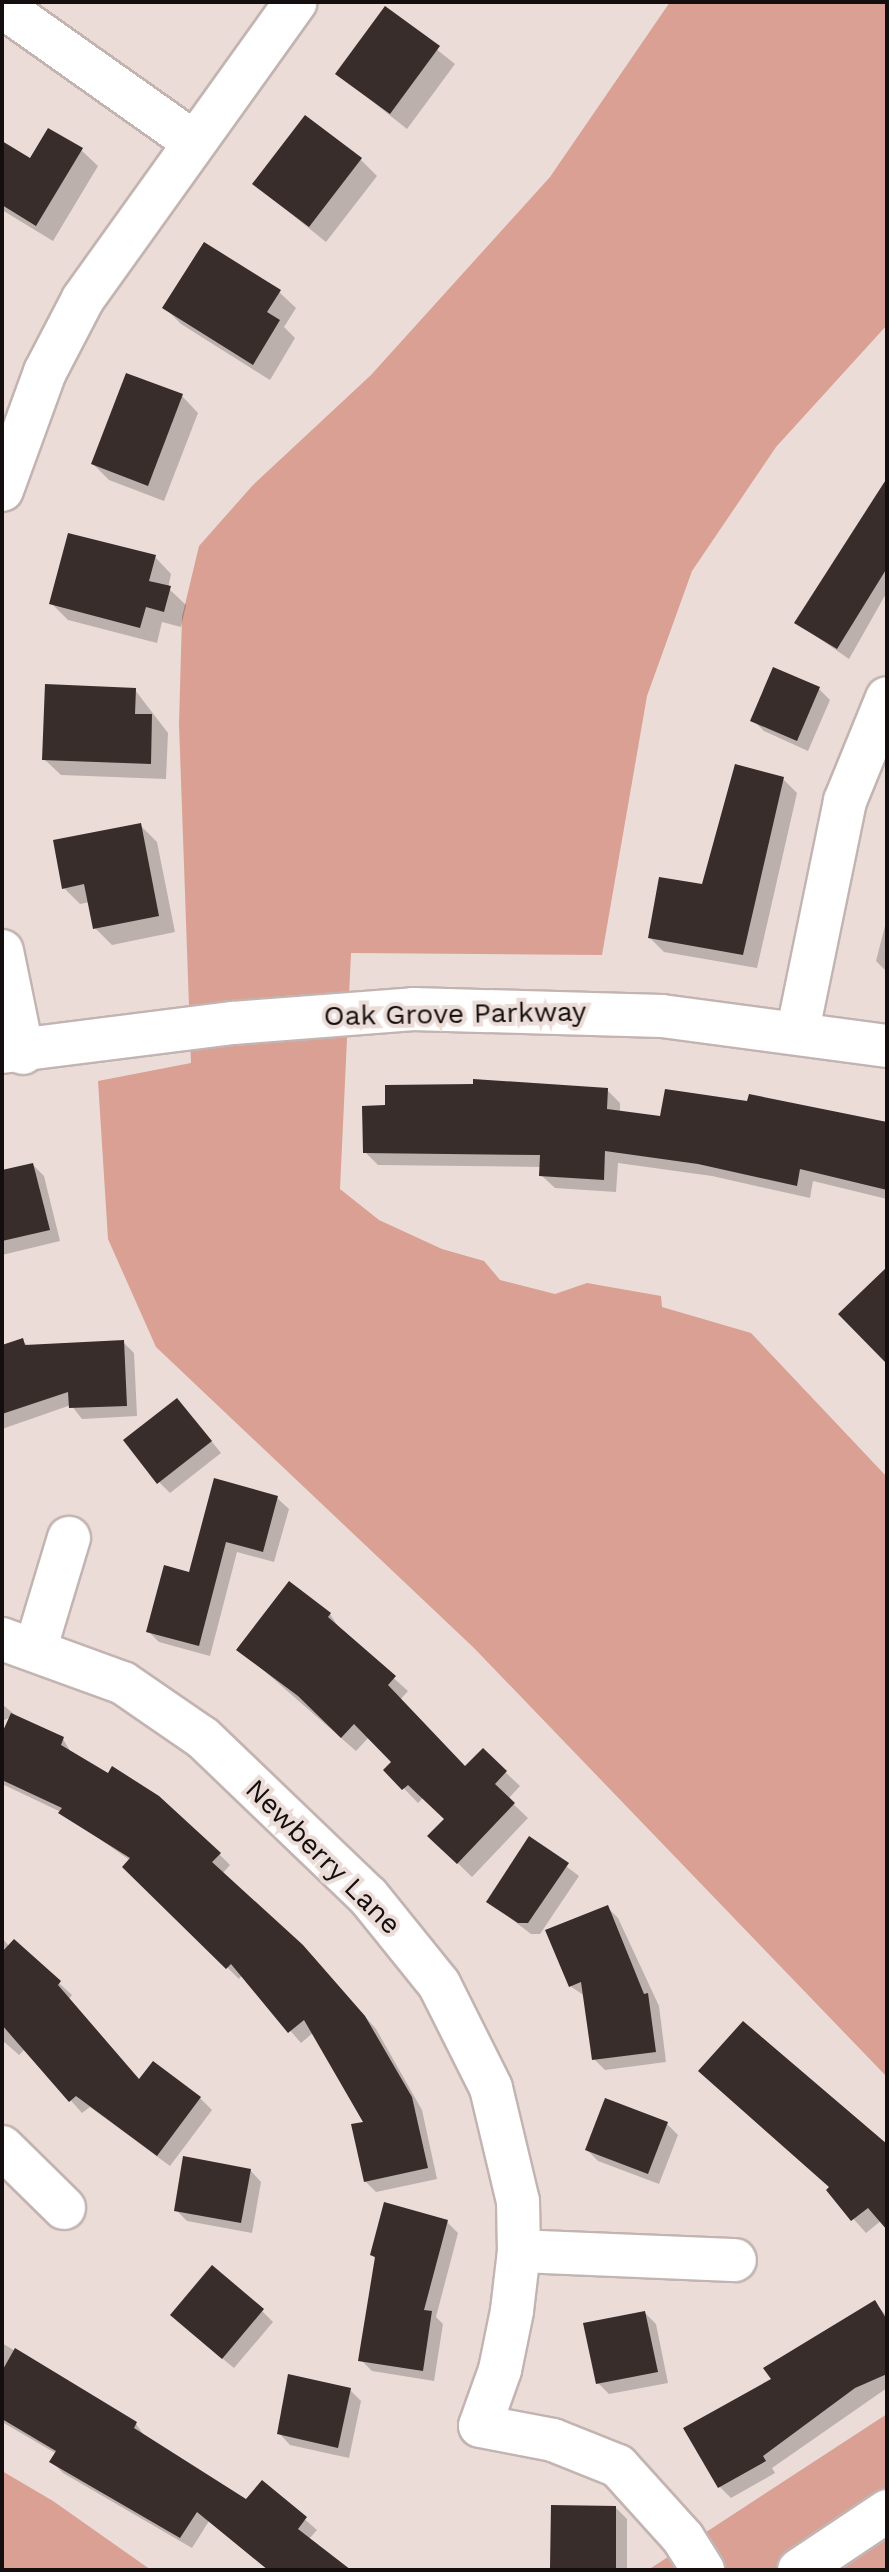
<!DOCTYPE html>
<html>
<head>
<meta charset="utf-8">
<style>
  body { margin:0 }
  #map { position:relative; width:889px; height:2572px; overflow:hidden; background:#ebdcd8; font-family:"Work Sans",sans-serif }
  div>[style] { position:absolute }
  [style*='--x'] { left:calc(var(--x)*1px); top:calc(var(--y)*1px); width:calc(var(--w)*1px); rotate:calc(var(--a)*1deg) }
  .green>* { inset:0; background:#d9a093 }
  .shadow>* { inset:0; background:#0003 }
  .building>* { inset:0; background:#382d2a }
  .roads { filter:drop-shadow(2px 0 #c3b4b1) drop-shadow(-2px 0 #c3b4b1) drop-shadow(0 2px #c3b4b1) drop-shadow(0 -2px #c3b4b1) }
  .minor>* { height:42px; margin:-21px; padding:0 21px; transform-origin:21px; border-radius:21px; background:#fff }
  span { translate:-50% -50%; white-space:nowrap; text-align:center; line-height:1.15; -webkit-text-stroke:8px #ebdcd8; paint-order:stroke }
  .street-label { font-size:28px; color:#140f0e }
  .frame { position:absolute; inset:0; border:4px solid #140f0e; pointer-events:none }
</style>
</head>
<body>
<div id="map">
  <div class="green">
    <i style="clip-path:polygon(670px 2px,887px 2px,887px 325px,776px 447px,692px 571px,647px 696px,602px 955px,351px 953px,340px 1189px,379px 1220px,442px 1249px,484px 1261px,500px 1280px,555px 1294px,587px 1283px,661px 1296px,662px 1307px,751px 1333px,887px 1477px,887px 2077px,474px 1648px,156px 1347px,108px 1239px,98px 1081px,191px 1063px,179px 724px,182px 617px,199px 546px,253px 485px,371px 375px,550px 177px)"></i>
    <i style="clip-path:polygon(887px 2414px,887px 2570px,648px 2570px)"></i>
    <i style="clip-path:polygon(2px 2471px,53px 2501px,151px 2570px,2px 2570px)"></i>
  </div>
  <div class="shadow">
    <i style="clip-path:polygon(386px 9px,455px 64px,407px 129px,338px 74px)"></i>
    <i style="clip-path:polygon(2px 144px,30px 161px,81px 150px,98px 166px,53px 241px,2px 210px)"></i>
    <i style="clip-path:polygon(360px 159px,377px 176px,326px 242px,254px 184px)"></i>
    <i style="clip-path:polygon(279px 292px,296px 308px,284px 327px,295px 338px,270px 380px,181px 324px,165px 308px)"></i>
    <i style="clip-path:polygon(182px 396px,198px 413px,164px 501px,109px 480px,93px 464px)"></i>
    <i style="clip-path:polygon(887px 482px,887px 592px,849px 659px,797px 623px)"></i>
    <i style="clip-path:polygon(155px 557px,171px 574px,168px 588px,186px 605px,181px 627px,162px 622px,157px 643px,68px 620px,52px 604px)"></i>
    <i style="clip-path:polygon(819px 689px,830px 700px,808px 751px,764px 731px,753px 720px)"></i>
    <i style="clip-path:polygon(135px 690px,168px 733px,166px 779px,61px 775px,44px 759px)"></i>
    <i style="clip-path:polygon(783px 779px,797px 793px,757px 968px,664px 952px,650px 938px,704px 886px)"></i>
    <i style="clip-path:polygon(140px 825px,157px 842px,175px 932px,112px 945px,95px 928px,90px 902px,80px 904px,64px 888px)"></i>
    <i style="clip-path:polygon(887px 918px,887px 972px,876px 961px)"></i>
    <i style="clip-path:polygon(607px 1090px,620px 1103px,620px 1113px,662px 1119px,749px 1103px,887px 1127px,887px 1199px,813px 1181px,810px 1198px,712px 1176px,618px 1163px,616px 1192px,555px 1188px,541px 1175px,542px 1167px,378px 1165px,365px 1152px)"></i>
    <i style="clip-path:polygon(33px 1165px,44px 1176px,60px 1241px,2px 1255px,2px 1173px)"></i>
    <i style="clip-path:polygon(22px 1340px,29px 1347px,123px 1342px,134px 1353px,137px 1416px,82px 1419px,71px 1405px,2px 1429px,2px 1347px)"></i>
    <i style="clip-path:polygon(187px 1411px,221px 1453px,170px 1493px,159px 1482px)"></i>
    <i style="clip-path:polygon(215px 1481px,277px 1498px,289px 1509px,274px 1562px,237px 1552px,210px 1656px,159px 1642px,148px 1631px,190px 1574px)"></i>
    <i style="clip-path:polygon(330px 1614px,341px 1631px,408px 1691px,400px 1700px,466px 1769px,483px 1751px,520px 1786px,508px 1799px,528px 1818px,472px 1877px,430px 1836px,446px 1819px,423px 1798px,418px 1803px,386px 1770px,394px 1762px,369px 1737px,356px 1751px,239px 1649px)"></i>
    <i style="clip-path:polygon(2px 1704px,15px 1715px,2px 1721px)"></i>
    <i style="clip-path:polygon(63px 1739px,72px 1754px,219px 1854px,230px 1865px,222px 1874px,314px 1958px,376px 2029px,422px 2110px,437px 2179px,376px 2192px,365px 2181px,366px 2123px,314px 2032px,301px 2043px,242px 1975px,239px 1979px,125px 1867px,131px 1861px,61px 1812px,2px 1784px,2px 1748px)"></i>
    <i style="clip-path:polygon(530px 1839px,579px 1876px,540px 1934px,531px 1934px,489px 1902px)"></i>
    <i style="clip-path:polygon(607px 1907px,618px 1918px,659px 2006px,666px 2062px,605px 2070px,594px 2059px,585px 1996px,570px 1986px)"></i>
    <i style="clip-path:polygon(2px 1938px,10px 1947px,14px 1942px,72px 1995px,69px 1999px,140px 2081px,200px 2098px,212px 2110px,170px 2166px,90px 2107px,82px 2113px,25px 2049px,19px 2055px,2px 2040px)"></i>
    <i style="clip-path:polygon(667px 2124px,678px 2135px,659px 2184px,598px 2161px,587px 2150px)"></i>
    <i style="clip-path:polygon(887px 2142px,887px 2226px,882px 2220px,866px 2233px,828px 2190px)"></i>
    <i style="clip-path:polygon(250px 2170px,261px 2182px,252px 2233px,187px 2221px,176px 2210px)"></i>
    <i style="clip-path:polygon(447px 2222px,458px 2233px,436px 2317px,443px 2324px,434px 2381px,372px 2371px,361px 2360px,377px 2260px,372px 2255px)"></i>
    <i style="clip-path:polygon(875px 2303px,887px 2316px,887px 2388px,772px 2468px,775px 2473px,731px 2498px,720px 2487px,774px 2380px)"></i>
    <i style="clip-path:polygon(262px 2311px,273px 2322px,234px 2368px,183px 2326px)"></i>
    <i style="clip-path:polygon(645px 2313px,656px 2324px,668px 2383px,609px 2394px,598px 2383px)"></i>
    <i style="clip-path:polygon(2px 2343px,136px 2424px,146px 2438px,246px 2502px,262px 2482px,317px 2530px,308px 2540px,347px 2570px,268px 2570px,209px 2521px,192px 2548px,63px 2473px,52px 2462px,57px 2454px,2px 2422px)"></i>
    <i style="clip-path:polygon(350px 2390px,361px 2401px,349px 2458px,290px 2445px,279px 2433px)"></i>
    <i style="clip-path:polygon(616px 2508px,627px 2519px,627px 2570px,552px 2567px)"></i>
  </div>
  <div class="building">
    <i style="clip-path:polygon(385px 6px,440px 46px,390px 114px,335px 74px)"></i>
    <i style="clip-path:polygon(305px 115px,362px 158px,309px 227px,252px 184px)"></i>
    <i style="clip-path:polygon(48px 128px,83px 148px,36px 226px,2px 205px,2px 141px,30px 158px)"></i>
    <i style="clip-path:polygon(204px 242px,281px 290px,267px 312px,280px 320px,253px 365px,162px 308px)"></i>
    <i style="clip-path:polygon(126px 373px,183px 394px,148px 486px,91px 464px)"></i>
    <i style="clip-path:polygon(887px 478px,887px 568px,837px 649px,794px 623px)"></i>
    <i style="clip-path:polygon(68px 533px,156px 555px,149px 581px,171px 586px,164px 612px,146px 607px,140px 628px,49px 604px)"></i>
    <i style="clip-path:polygon(773px 667px,820px 687px,797px 741px,750px 721px)"></i>
    <i style="clip-path:polygon(45px 684px,136px 688px,135px 714px,152px 714px,151px 764px,42px 760px)"></i>
    <i style="clip-path:polygon(735px 764px,784px 777px,743px 955px,648px 938px,659px 877px,702px 884px)"></i>
    <i style="clip-path:polygon(141px 823px,159px 916px,93px 929px,84px 884px,62px 889px,53px 840px)"></i>
    <i style="clip-path:polygon(473px 1079px,608px 1088px,607px 1109px,660px 1116px,665px 1089px,747px 1101px,749px 1094px,887px 1122px,887px 1190px,800px 1169px,797px 1186px,698px 1164px,605px 1151px,604px 1180px,539px 1176px,540px 1155px,363px 1153px,362px 1106px,385px 1105px,385px 1085px,473px 1084px)"></i>
    <i style="clip-path:polygon(33px 1163px,50px 1230px,2px 1241px,2px 1170px)"></i>
    <i style="clip-path:polygon(887px 1267px,887px 1364px,838px 1314px)"></i>
    <i style="clip-path:polygon(23px 1338px,25px 1345px,124px 1340px,127px 1406px,69px 1408px,68px 1392px,2px 1414px,2px 1345px)"></i>
    <i style="clip-path:polygon(177px 1398px,212px 1441px,157px 1484px,123px 1440px)"></i>
    <i style="clip-path:polygon(214px 1478px,278px 1496px,263px 1552px,226px 1542px,199px 1646px,146px 1632px,164px 1565px,189px 1572px)"></i>
    <i style="clip-path:polygon(289px 1581px,331px 1613px,328px 1617px,396px 1676px,388px 1685px,465px 1766px,483px 1748px,507px 1771px,495px 1784px,515px 1803px,457px 1864px,427px 1836px,444px 1819px,408px 1785px,402px 1790px,383px 1770px,391px 1762px,354px 1724px,341px 1738px,298px 1696px,236px 1650px)"></i>
    <i style="clip-path:polygon(11px 1713px,64px 1737px,61px 1745px,108px 1773px,112px 1766px,159px 1796px,221px 1853px,212px 1862px,303px 1945px,365px 2016px,412px 2097px,428px 2168px,364px 2182px,351px 2124px,363px 2122px,304px 2020px,288px 2033px,231px 1964px,226px 1969px,122px 1867px,130px 1858px,58px 1813px,62px 1808px,2px 1780px,2px 1733px)"></i>
    <i style="clip-path:polygon(529px 1836px,569px 1863px,528px 1923px,518px 1923px,486px 1902px)"></i>
    <i style="clip-path:polygon(608px 1905px,644px 1994px,648px 1993px,656px 2052px,592px 2060px,581px 1982px,569px 1987px,545px 1930px)"></i>
    <i style="clip-path:polygon(14px 1939px,61px 1981px,58px 1985px,139px 2079px,153px 2061px,201px 2097px,157px 2156px,76px 2096px,69px 2102px,2px 2025px,2px 1952px)"></i>
    <i style="clip-path:polygon(743px 2021px,887px 2144px,887px 2230px,868px 2208px,851px 2221px,826px 2190px,829px 2187px,698px 2071px)"></i>
    <i style="clip-path:polygon(605px 2098px,668px 2122px,648px 2174px,585px 2150px)"></i>
    <i style="clip-path:polygon(183px 2156px,251px 2169px,241px 2223px,174px 2211px)"></i>
    <i style="clip-path:polygon(384px 2202px,448px 2220px,424px 2310px,432px 2311px,423px 2371px,358px 2361px,375px 2257px,370px 2255px)"></i>
    <i style="clip-path:polygon(212px 2265px,264px 2309px,222px 2359px,170px 2315px)"></i>
    <i style="clip-path:polygon(875px 2300px,887px 2320px,887px 2374px,855px 2388px,763px 2456px,766px 2461px,718px 2488px,683px 2428px,771px 2379px,763px 2368px)"></i>
    <i style="clip-path:polygon(645px 2311px,658px 2372px,596px 2384px,583px 2323px)"></i>
    <i style="clip-path:polygon(15px 2348px,137px 2422px,134px 2428px,246px 2499px,262px 2480px,307px 2517px,298px 2529px,351px 2570px,268px 2570px,197px 2512px,180px 2538px,49px 2462px,56px 2451px,2px 2419px,2px 2371px)"></i>
    <i style="clip-path:polygon(288px 2374px,351px 2388px,338px 2448px,277px 2434px)"></i>
    <i style="clip-path:polygon(551px 2505px,616px 2506px,616px 2568px,550px 2568px)"></i>
  </div>
  <div class="roads">
    <div class="minor">
      <i style="--x:10;--y:12;--w:223;--a:35.3"></i>
      <i style="--x:2;--y:490;--w:126;--a:-70"></i>
      <i style="--x:45;--y:372;--w:82;--a:-62.5"></i>
      <i style="--x:83;--y:299;--w:365;--a:-54.4"></i>
      <i style="--x:2;--y:951;--w:104;--a:78.4"></i>
      <i style="--x:798;--y:1030;--w:234;--a:-78.4"></i>
      <i style="--x:845;--y:801;--w:111;--a:-67.8"></i>
      <i style="--x:2;--y:1052;--w:233;--a:-7.2"></i>
      <i style="--x:233;--y:1023;--w:181;--a:-4.4"></i>
      <i style="--x:413;--y:1009;--w:249;--a:1.6"></i>
      <i style="--x:662;--y:1016;--w:227;--a:7.6"></i>
      <i style="--x:2;--y:1639;--w:129;--a:20"></i>
      <i style="--x:123;--y:1683;--w:97;--a:34.5"></i>
      <i style="--x:203;--y:1738;--w:228;--a:43.8"></i>
      <i style="--x:368;--y:1896;--w:113;--a:51.1"></i>
      <i style="--x:439;--y:1984;--w:116;--a:63.4"></i>
      <i style="--x:491;--y:2088;--w:116;--a:76.6"></i>
      <i style="--x:518;--y:2201;--w:50;--a:88.9"></i>
      <i style="--x:519;--y:2251;--w:60;--a:96.7"></i>
      <i style="--x:512;--y:2311;--w:60;--a:101.5"></i>
      <i style="--x:500;--y:2370;--w:59;--a:109.7"></i>
      <i style="--x:480;--y:2426;--w:74;--a:10.9"></i>
      <i style="--x:553;--y:2440;--w:70;--a:21.8"></i>
      <i style="--x:618;--y:2466;--w:97;--a:47.9"></i>
      <i style="--x:683;--y:2538;--w:38;--a:58"></i>
      <i style="--x:36;--y:1647;--w:114;--a:-73.2"></i>
      <i style="--x:2;--y:2147;--w:87;--a:44.5"></i>
      <i style="--x:519;--y:2251;--w:216;--a:2.4"></i>
      <i style="--x:799;--y:2570;--w:106;--a:-33.8"></i>
    </div>
  </div>
  <div class="street-label">
    <span style="left:455px;top:1014px;rotate:-1deg">Oak Grove Parkway</span>
    <span style="left:323px;top:1857px;rotate:45deg">Newberry Lane</span>
  </div>
  <div class="frame"></div>
</div>
</body>
</html>
